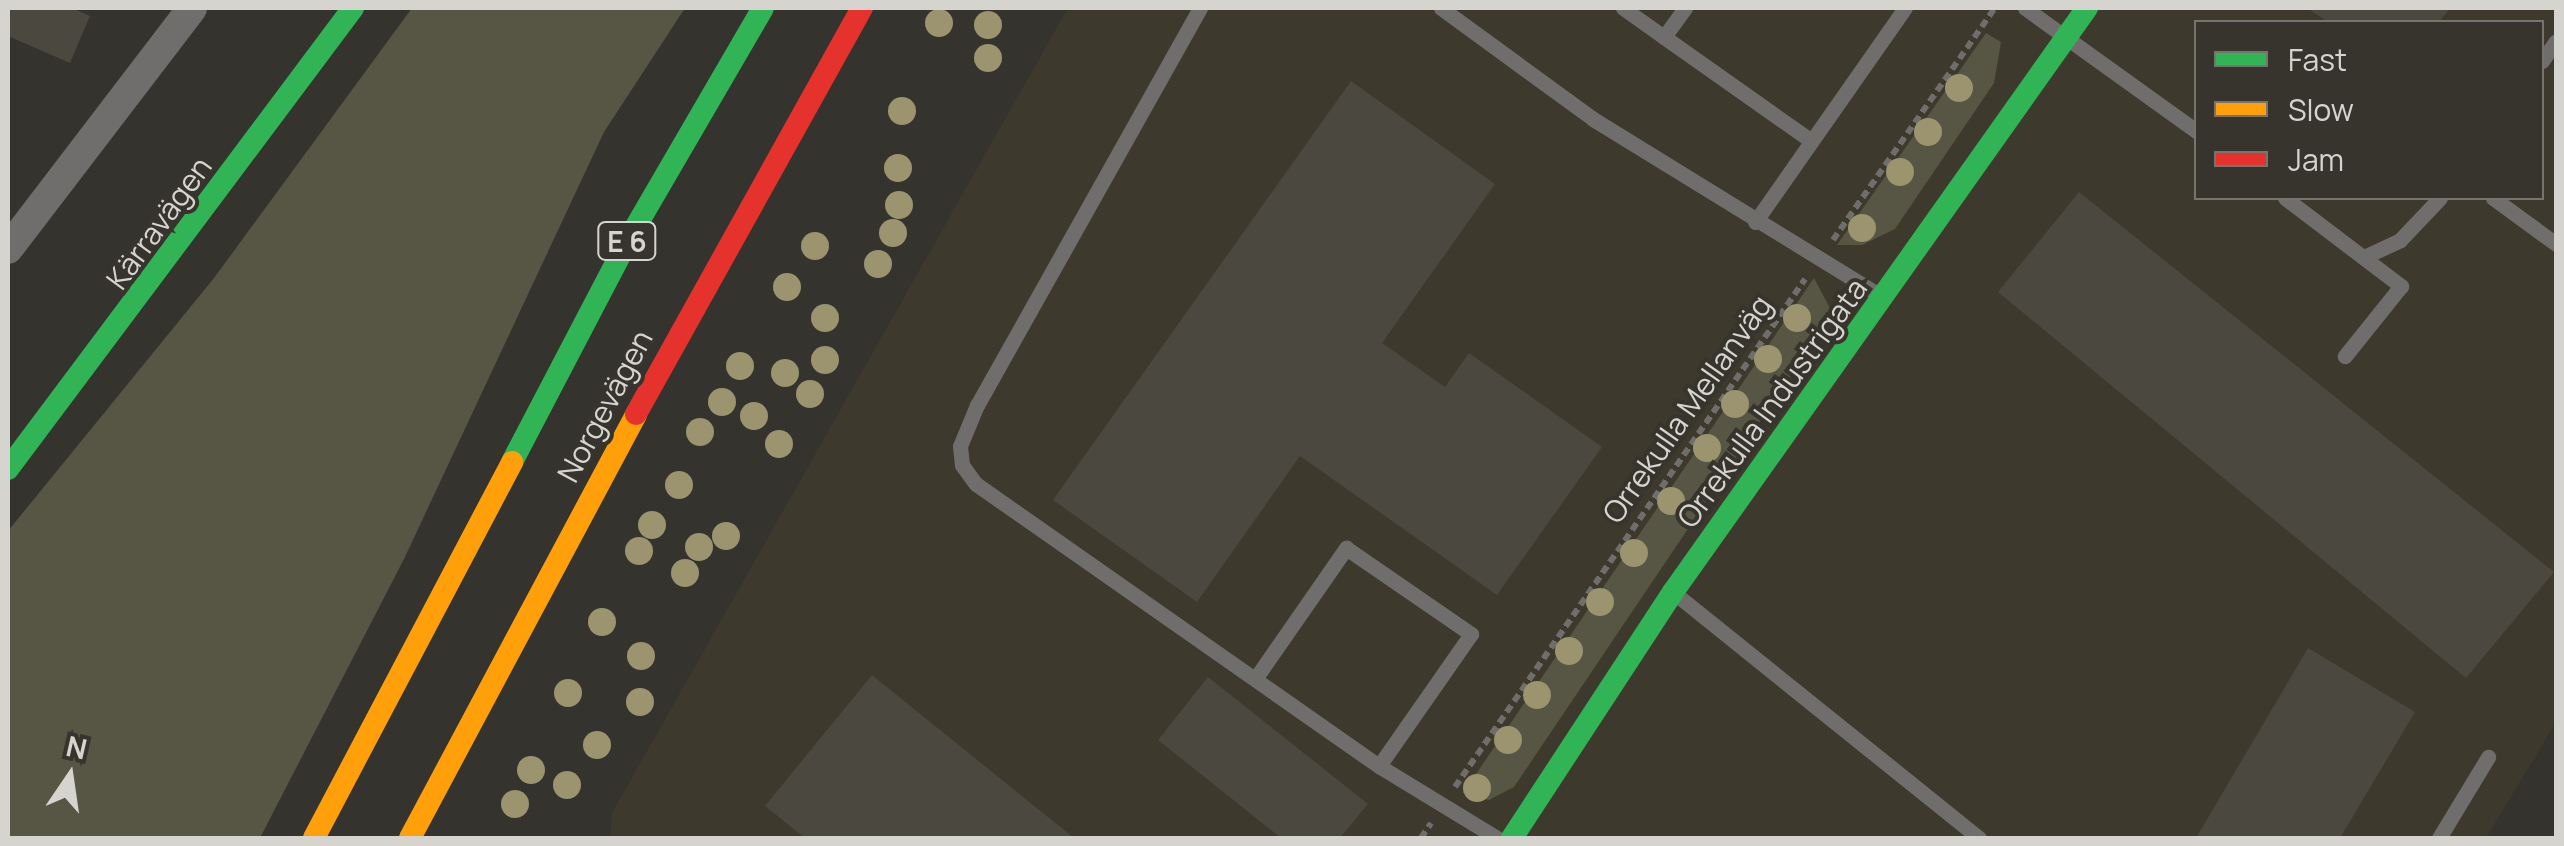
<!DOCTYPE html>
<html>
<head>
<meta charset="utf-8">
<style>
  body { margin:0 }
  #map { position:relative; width:2564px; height:846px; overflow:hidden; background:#34332e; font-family:Manrope,sans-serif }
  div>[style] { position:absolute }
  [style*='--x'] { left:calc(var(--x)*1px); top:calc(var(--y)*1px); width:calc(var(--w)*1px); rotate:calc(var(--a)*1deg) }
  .built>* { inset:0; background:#3d3a2d }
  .green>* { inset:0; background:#575543 }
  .building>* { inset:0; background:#4a483f }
  .path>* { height:6px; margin-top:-3px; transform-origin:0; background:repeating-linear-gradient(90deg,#706e6c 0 8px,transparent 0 13px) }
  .lane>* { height:15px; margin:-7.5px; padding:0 7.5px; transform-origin:7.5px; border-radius:7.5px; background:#6f6e6c }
  .street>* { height:30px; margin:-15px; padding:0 15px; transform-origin:15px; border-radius:15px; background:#6f6e6c }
  .fast>* { height:22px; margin:-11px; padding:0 11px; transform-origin:11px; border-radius:11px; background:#30b455 }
  .slow>* { height:22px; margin:-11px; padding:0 11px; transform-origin:11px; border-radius:11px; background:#ff9f0a }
  .jam>* { height:22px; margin:-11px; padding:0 11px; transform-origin:11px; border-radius:11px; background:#e5322d }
  .trees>* { width:28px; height:28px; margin:-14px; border-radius:50%; background:#9b946f }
  span { translate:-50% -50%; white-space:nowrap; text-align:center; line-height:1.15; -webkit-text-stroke:8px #36342c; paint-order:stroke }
  .shield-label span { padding:2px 8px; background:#36342c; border:2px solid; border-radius:8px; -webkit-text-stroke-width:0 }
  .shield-label { font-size:28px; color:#d5d4cf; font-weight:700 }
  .street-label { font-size:30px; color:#d5d4cf }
  .frame { position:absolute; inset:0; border:10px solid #d5d4cf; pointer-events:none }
  .legend { position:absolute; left:2194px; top:20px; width:350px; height:180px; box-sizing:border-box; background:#36342c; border:2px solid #76746d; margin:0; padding:12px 18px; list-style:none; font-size:30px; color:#d5d4cf }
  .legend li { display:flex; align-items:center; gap:20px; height:50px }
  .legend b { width:50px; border:2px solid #76746d }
  .north { position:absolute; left:20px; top:726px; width:100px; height:100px; -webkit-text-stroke:8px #36342c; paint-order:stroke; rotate:13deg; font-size:28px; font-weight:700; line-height:40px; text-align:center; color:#d5d4cf }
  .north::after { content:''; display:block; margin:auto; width:35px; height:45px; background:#d5d4cf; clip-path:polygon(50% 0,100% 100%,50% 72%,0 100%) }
</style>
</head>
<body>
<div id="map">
  <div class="built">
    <i style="clip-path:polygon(evenodd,1068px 8px,2556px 8px,2556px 722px,2486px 838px,610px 838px,612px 813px,1068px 8px,2196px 22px,2542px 22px,2542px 198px,2196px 198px,2196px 22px)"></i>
  </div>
  <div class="green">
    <i style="clip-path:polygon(412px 8px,685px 8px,604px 132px,404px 559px,260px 838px,8px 838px,8px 531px,214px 278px)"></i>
    <i style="clip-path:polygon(1986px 33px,2001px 42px,1994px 83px,1895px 229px,1862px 245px,1837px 245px)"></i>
    <i style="clip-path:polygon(1814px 278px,1832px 312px,1826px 324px,1514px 787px,1489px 800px,1463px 793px)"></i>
  </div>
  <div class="building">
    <i style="clip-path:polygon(8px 8px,72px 8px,90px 16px,70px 63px,8px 36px)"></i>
    <i style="clip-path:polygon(2307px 8px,2450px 8px,2439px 22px,2328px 22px)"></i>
    <i style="clip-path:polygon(1351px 81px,1495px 184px,1382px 343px,1445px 387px,1469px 353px,1602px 447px,1497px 595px,1300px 456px,1197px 602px,1053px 500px)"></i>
    <i style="clip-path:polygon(2079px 192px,2554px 572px,2466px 678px,1998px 292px)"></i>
    <i style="clip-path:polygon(2308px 648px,2415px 712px,2340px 838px,2196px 838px)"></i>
    <i style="clip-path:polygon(872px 675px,1074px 838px,805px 838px,765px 806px)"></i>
    <i style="clip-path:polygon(1208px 677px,1368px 804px,1340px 838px,1281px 838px,1158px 740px)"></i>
  </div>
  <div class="path">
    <i style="--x:1833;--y:240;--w:283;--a:-55.1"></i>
    <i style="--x:1455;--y:787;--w:617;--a:-55.43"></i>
    <i style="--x:1421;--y:838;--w:18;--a:-56"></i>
  </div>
  <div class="lane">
    <i style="--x:1200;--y:8;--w:455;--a:119.3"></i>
    <i style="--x:977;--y:405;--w:44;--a:112.5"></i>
    <i style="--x:960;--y:446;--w:19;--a:84"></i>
    <i style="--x:962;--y:465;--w:24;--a:54"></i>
    <i style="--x:976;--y:484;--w:492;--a:35"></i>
    <i style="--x:1379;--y:766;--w:138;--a:31.4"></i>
    <i style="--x:1441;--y:8;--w:188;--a:36.1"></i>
    <i style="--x:1593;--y:119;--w:338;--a:31.6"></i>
    <i style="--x:1623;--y:8;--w:50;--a:35.3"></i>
    <i style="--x:1685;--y:8;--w:36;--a:126"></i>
    <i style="--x:1664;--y:37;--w:179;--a:35.2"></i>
    <i style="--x:2025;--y:8;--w:211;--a:35.7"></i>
    <i style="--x:2542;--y:61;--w:24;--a:-55"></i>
    <i style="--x:2285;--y:198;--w:146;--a:37.2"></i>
    <i style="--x:2401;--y:286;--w:90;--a:128.7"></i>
    <i style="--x:2493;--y:198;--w:78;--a:36.1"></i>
    <i style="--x:1755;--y:222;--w:261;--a:-55"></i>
    <i style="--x:2364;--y:257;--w:40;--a:-25"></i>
    <i style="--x:2400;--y:240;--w:58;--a:-46.4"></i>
    <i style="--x:1673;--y:592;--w:393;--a:38.8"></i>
    <i style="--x:1255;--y:679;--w:160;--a:-55.2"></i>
    <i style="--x:1346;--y:548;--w:152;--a:34.5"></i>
    <i style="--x:1471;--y:634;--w:161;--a:124.9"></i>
    <i style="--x:2439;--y:838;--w:95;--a:-58.8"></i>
  </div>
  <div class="street">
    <i style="--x:8;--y:249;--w:303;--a:-52.6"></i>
  </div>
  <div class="fast">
    <i style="--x:512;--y:462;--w:250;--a:-62.4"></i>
    <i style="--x:628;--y:240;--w:268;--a:-59.8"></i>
    <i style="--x:8;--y:469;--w:576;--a:-53.19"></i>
    <i style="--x:1512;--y:838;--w:294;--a:-56.8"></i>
    <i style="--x:1673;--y:592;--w:716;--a:-54.67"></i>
  </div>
  <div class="slow">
    <i style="--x:314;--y:838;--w:425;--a:-62.2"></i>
    <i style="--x:410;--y:838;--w:480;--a:-61.9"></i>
  </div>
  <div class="jam">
    <i style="--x:636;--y:414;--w:465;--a:-60.9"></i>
  </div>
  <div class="trees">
    <i style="left:939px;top:23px"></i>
    <i style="left:988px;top:25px"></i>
    <i style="left:988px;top:58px"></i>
    <i style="left:1959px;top:88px"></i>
    <i style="left:902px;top:111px"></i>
    <i style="left:1928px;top:132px"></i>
    <i style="left:898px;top:168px"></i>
    <i style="left:1900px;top:172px"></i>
    <i style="left:899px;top:205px"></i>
    <i style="left:1862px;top:228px"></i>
    <i style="left:893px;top:233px"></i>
    <i style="left:815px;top:246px"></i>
    <i style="left:878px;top:264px"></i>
    <i style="left:787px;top:287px"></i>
    <i style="left:825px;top:318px"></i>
    <i style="left:1797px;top:318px"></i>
    <i style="left:1768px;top:359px"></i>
    <i style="left:825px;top:360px"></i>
    <i style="left:740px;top:366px"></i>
    <i style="left:785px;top:373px"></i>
    <i style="left:810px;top:394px"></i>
    <i style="left:722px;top:402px"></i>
    <i style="left:1735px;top:404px"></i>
    <i style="left:754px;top:416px"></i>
    <i style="left:700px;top:432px"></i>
    <i style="left:779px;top:444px"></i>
    <i style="left:1707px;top:448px"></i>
    <i style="left:679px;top:485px"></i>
    <i style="left:1671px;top:501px"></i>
    <i style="left:652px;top:525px"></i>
    <i style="left:726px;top:536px"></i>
    <i style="left:699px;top:547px"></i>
    <i style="left:639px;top:551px"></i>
    <i style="left:1634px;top:553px"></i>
    <i style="left:685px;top:573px"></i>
    <i style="left:1600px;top:602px"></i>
    <i style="left:602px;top:622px"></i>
    <i style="left:1569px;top:651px"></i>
    <i style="left:641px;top:656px"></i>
    <i style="left:568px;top:693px"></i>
    <i style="left:1537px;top:695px"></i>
    <i style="left:640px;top:702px"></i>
    <i style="left:1508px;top:740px"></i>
    <i style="left:597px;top:745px"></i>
    <i style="left:531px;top:770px"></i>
    <i style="left:567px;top:785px"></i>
    <i style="left:1477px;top:788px"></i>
    <i style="left:515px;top:804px"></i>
  </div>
  <div class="shield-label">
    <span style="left:627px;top:241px">E 6</span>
  </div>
  <div class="street-label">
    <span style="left:159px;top:223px;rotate:-54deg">Kärravägen</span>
    <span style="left:1772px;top:403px;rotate:-54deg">Orrekulla Industrigata</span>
    <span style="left:605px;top:406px;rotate:-62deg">Norgevägen</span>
    <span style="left:1687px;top:409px;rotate:-55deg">Orrekulla Mellanväg</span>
  </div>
  <div class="frame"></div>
  <ul class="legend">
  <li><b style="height:12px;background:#30b455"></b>Fast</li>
  <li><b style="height:12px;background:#ff9f0a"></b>Slow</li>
  <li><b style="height:12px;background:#e5322d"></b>Jam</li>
  </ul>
  <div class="north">N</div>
</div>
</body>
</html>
